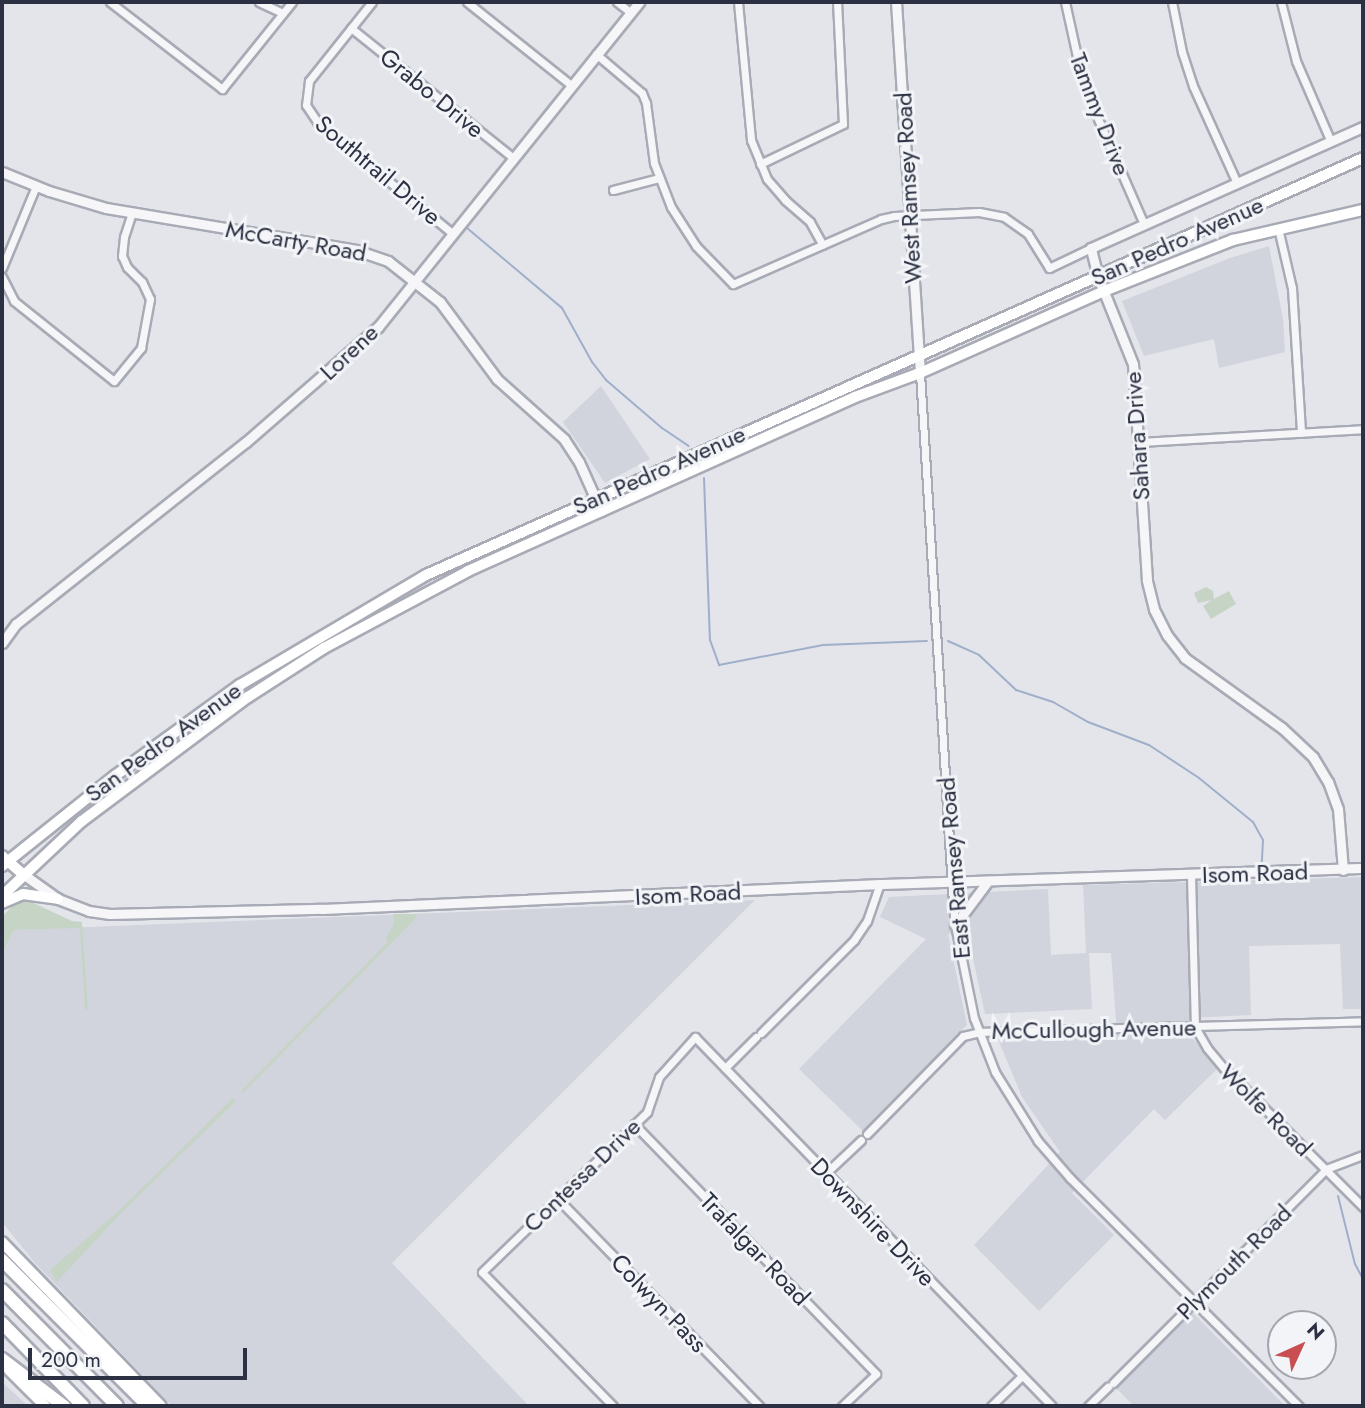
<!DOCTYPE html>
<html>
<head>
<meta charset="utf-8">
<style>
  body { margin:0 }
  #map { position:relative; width:1365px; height:1408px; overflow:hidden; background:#e3e5eb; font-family:Jost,sans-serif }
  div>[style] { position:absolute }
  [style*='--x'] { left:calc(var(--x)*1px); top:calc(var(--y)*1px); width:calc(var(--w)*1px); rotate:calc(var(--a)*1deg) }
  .built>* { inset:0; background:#d1d4dc }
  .green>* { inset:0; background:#c6d4c5 }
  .stream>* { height:2px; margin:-1px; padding:0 1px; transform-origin:1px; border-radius:1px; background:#a0afc9 }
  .roads { filter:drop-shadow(2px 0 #a8abb5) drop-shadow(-2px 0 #a8abb5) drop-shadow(0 2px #a8abb5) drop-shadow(0 -2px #a8abb5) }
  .minor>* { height:7px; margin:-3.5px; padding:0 3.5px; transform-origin:3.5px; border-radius:3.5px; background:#f6f6f9 }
  .tertiary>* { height:9px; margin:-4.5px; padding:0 4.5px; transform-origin:4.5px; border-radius:4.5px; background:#f6f6f9 }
  .secondary>* { height:10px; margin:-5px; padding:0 5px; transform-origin:5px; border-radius:5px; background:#fff }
  .primary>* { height:10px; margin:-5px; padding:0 5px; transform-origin:5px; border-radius:5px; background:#fff }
  .motorway>* { height:12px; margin:-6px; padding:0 6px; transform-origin:6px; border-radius:6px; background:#fff }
  span { translate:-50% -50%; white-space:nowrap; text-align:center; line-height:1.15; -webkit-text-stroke:6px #f3f4f8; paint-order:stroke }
  .street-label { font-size:24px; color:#2b3142 }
  .frame { position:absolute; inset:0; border:4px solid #2b3142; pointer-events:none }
  .north { position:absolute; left:1267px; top:1310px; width:70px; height:70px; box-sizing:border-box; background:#f3f4f8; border:2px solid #a3a6af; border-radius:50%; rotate:45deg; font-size:19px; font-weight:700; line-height:28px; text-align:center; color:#2b3142 }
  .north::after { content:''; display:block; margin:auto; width:24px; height:32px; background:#c94e51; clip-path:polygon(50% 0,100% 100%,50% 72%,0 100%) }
  .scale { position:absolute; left:28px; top:1348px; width:219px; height:32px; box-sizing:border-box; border:4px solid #2b3142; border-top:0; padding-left:9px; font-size:21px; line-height:24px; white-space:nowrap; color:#2b3142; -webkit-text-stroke:5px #f3f4f8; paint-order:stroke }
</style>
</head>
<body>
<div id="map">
  <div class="built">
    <i style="clip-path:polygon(1269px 246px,1283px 319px,1285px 352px,1219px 368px,1214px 339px,1144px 356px,1122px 301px,1230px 258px)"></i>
    <i style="clip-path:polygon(601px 386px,650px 459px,605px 483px,563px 422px)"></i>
    <i style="clip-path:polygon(1363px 877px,1363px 1009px,1343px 1009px,1340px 944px,1249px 946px,1251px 1015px,1190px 1018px,1193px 1039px,1218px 1068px,1165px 1120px,1154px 1109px,1072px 1193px,1114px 1235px,1039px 1311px,974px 1245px,1060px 1152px,1022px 1097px,998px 1039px,1117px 1034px,1111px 953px,1089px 953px,1092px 1009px,985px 1014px,967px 931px,948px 934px,967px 1025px,863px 1131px,799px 1069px,926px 939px,880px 917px,889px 897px,1048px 889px,1051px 955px,1086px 953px,1083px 885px)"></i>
    <i style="clip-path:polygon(755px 900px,392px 1263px,529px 1406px,172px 1406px,34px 1262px,2px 1222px,2px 954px,14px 930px)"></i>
    <i style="clip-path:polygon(1191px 1311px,1285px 1406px,1134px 1406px,1115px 1387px)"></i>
    <i style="clip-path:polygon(2px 1382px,28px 1406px,2px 1406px)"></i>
  </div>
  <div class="green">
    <i style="clip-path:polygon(1206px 587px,1213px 591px,1214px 599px,1229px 591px,1236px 604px,1211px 619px,1203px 606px,1212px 600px,1198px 603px,1194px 593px)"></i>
    <i style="clip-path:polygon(27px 900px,72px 921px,82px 922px,88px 1009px,85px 1009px,80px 928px,14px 930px,2px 954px,2px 917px,17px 901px)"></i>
    <i style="clip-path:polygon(393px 914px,417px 914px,416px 918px,243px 1093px,241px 1091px,388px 942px,386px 938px,394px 924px)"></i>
    <i style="clip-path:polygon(233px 1098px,236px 1101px,121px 1213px,57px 1282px,50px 1270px,120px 1210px)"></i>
  </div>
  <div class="stream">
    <i style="--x:467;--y:228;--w:124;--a:40.1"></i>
    <i style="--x:562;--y:308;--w:62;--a:60.9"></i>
    <i style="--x:592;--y:362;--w:23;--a:52"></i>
    <i style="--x:606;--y:380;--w:74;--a:40.6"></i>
    <i style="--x:662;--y:428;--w:32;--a:34"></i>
    <i style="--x:704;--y:478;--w:162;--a:87.9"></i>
    <i style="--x:710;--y:640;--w:27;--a:70"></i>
    <i style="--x:719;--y:665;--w:106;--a:-10.9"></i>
    <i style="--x:823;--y:645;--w:104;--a:-2.2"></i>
    <i style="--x:948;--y:641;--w:34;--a:24"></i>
    <i style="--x:979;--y:655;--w:51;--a:43.4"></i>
    <i style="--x:1016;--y:690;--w:39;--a:18"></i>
    <i style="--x:1053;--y:702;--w:40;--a:29.7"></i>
    <i style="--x:1088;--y:722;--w:65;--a:20.7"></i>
    <i style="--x:1149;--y:745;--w:60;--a:33.4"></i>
    <i style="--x:1199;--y:778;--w:70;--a:39.2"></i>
    <i style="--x:1253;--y:822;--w:21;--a:61"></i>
    <i style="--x:1263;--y:840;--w:22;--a:93"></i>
    <i style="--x:1338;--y:1196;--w:70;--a:76"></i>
    <i style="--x:1355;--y:1264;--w:17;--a:62"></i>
  </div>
  <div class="roads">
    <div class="minor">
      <i style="--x:110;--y:2;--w:142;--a:37.8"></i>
      <i style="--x:222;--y:89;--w:112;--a:-51.2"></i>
      <i style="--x:259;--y:2;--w:26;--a:25"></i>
      <i style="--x:372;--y:2;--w:101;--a:128.6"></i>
      <i style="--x:309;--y:81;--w:24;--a:97"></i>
      <i style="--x:306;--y:105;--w:22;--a:56"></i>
      <i style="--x:318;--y:123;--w:173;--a:39.4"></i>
      <i style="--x:467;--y:2;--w:133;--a:38.6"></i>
      <i style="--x:617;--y:2;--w:16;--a:38"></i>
      <i style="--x:738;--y:2;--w:139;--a:84.6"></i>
      <i style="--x:751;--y:140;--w:42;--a:67.7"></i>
      <i style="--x:767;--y:179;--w:28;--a:49"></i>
      <i style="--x:785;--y:200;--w:33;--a:41"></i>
      <i style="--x:810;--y:222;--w:26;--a:61"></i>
      <i style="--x:1065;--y:2;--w:60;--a:77.6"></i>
      <i style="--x:1078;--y:61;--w:54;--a:71.6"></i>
      <i style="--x:1095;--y:112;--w:122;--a:66.4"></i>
      <i style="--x:1172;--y:2;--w:51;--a:78.7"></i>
      <i style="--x:1182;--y:52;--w:36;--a:72"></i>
      <i style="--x:1193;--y:86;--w:107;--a:65.6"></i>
      <i style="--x:1281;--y:2;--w:61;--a:75.7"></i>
      <i style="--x:1296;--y:61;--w:88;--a:66.6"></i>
      <i style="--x:351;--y:28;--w:208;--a:38.7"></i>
      <i style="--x:596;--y:54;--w:60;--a:40.3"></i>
      <i style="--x:642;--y:93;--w:11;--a:68"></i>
      <i style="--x:646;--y:103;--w:61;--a:82.4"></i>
      <i style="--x:654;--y:163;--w:47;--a:68.9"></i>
      <i style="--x:671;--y:207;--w:46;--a:57.3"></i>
      <i style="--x:696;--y:246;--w:53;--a:45.8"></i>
      <i style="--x:733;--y:284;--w:162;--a:-23.7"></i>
      <i style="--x:881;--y:219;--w:13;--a:-13"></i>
      <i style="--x:894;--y:216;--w:85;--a:-2.7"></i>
      <i style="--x:979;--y:212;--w:25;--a:11"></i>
      <i style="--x:1004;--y:217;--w:29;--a:35"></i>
      <i style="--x:1028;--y:234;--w:40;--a:58"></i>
      <i style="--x:1049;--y:268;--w:47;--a:-25.5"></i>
      <i style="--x:760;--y:164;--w:92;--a:-25.7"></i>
      <i style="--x:843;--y:124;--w:122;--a:-92.8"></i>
      <i style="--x:613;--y:190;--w:48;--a:-14.6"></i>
      <i style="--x:1278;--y:228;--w:62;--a:76.9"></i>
      <i style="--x:1292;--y:288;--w:145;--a:86.4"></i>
      <i style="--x:2;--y:268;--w:89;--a:-67.5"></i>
      <i style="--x:2;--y:277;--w:27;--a:63"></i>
      <i style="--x:14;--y:301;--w:128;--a:38.7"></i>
      <i style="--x:114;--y:381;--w:43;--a:-50.7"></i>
      <i style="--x:141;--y:348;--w:50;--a:-79.6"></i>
      <i style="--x:150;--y:299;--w:19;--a:-115"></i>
      <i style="--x:142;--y:282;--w:21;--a:-135"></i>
      <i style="--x:127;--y:267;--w:12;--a:-114"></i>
      <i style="--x:122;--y:256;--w:19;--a:-84"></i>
      <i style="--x:124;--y:237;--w:25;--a:-72"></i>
      <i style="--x:920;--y:373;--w:548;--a:86.44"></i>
      <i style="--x:954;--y:920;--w:100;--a:78.5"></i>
      <i style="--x:974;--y:1018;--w:58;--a:68.7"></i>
      <i style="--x:995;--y:1072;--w:81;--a:58.1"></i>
      <i style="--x:1038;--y:1141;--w:49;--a:49.1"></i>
      <i style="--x:1070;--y:1178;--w:323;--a:44.9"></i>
      <i style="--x:1139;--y:442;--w:224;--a:-3.3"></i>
      <i style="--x:1191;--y:875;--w:152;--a:88.5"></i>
      <i style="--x:1195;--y:1027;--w:24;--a:60"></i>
      <i style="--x:1207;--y:1048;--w:26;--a:50"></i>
      <i style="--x:1224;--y:1068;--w:197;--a:45"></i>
      <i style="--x:761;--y:1033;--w:132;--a:-45"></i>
      <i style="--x:854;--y:940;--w:23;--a:-56"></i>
      <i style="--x:867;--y:921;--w:39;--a:-71"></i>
      <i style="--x:725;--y:1068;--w:44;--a:-45"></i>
      <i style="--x:634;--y:1124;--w:348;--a:45.9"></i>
      <i style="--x:876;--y:1374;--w:47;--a:136.7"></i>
      <i style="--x:867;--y:1134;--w:137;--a:-45.6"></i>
      <i style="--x:963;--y:1036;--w:17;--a:-13"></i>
      <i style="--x:980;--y:1032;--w:383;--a:-1.6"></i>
      <i style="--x:826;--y:1173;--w:48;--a:-43.3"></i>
      <i style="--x:558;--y:1199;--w:289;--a:45.8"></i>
      <i style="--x:1113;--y:1383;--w:302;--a:-45.1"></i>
      <i style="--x:1326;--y:1169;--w:40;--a:-21"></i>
      <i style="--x:613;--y:1406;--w:187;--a:-134.4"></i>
      <i style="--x:482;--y:1272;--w:230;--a:-44.1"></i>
      <i style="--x:647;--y:1112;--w:37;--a:-71"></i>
      <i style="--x:659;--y:1077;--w:54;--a:-48"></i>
      <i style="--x:695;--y:1037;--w:513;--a:45.95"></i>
      <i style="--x:991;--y:1406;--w:43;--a:-44.1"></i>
      <i style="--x:1088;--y:1406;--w:28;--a:-44"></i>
    </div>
    <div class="tertiary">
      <i style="--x:896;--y:2;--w:372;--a:86.3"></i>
      <i style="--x:2;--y:172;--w:51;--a:22"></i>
      <i style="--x:49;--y:191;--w:59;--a:16.6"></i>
      <i style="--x:106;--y:208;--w:254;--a:9.5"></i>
      <i style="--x:356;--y:250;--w:34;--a:19"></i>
      <i style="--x:388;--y:261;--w:66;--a:38.3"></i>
      <i style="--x:440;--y:302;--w:96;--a:53.5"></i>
      <i style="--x:497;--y:379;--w:90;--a:41.8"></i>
      <i style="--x:564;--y:439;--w:27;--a:57"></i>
      <i style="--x:579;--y:462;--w:54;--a:65.8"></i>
      <i style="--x:2;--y:643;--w:24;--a:-54"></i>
      <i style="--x:16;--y:624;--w:293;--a:-38.4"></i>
      <i style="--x:246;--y:442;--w:175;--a:-41.1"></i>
      <i style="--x:378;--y:327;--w:417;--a:-51.2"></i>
      <i style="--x:1343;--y:870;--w:61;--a:-94.7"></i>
      <i style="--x:1338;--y:809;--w:29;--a:-110"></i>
      <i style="--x:1328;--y:782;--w:29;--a:-121"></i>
      <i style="--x:1313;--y:757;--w:42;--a:-136.9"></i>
      <i style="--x:1282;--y:728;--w:120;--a:-144.2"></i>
      <i style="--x:1185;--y:658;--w:29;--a:-128"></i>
      <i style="--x:1167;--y:635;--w:29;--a:-117"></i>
      <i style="--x:1154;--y:609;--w:30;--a:-104"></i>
      <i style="--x:1147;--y:580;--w:216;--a:-93.7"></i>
      <i style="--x:1133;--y:364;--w:94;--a:-111.9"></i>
      <i style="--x:1098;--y:277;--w:30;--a:-104"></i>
      <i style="--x:1091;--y:248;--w:298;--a:-24"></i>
      <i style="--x:23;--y:874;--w:43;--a:35.5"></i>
      <i style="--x:58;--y:899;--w:33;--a:21"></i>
      <i style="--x:89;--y:911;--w:21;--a:8"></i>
      <i style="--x:110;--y:914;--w:212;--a:-1.4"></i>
      <i style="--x:322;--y:909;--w:559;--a:-2.57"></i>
      <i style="--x:880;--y:884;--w:483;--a:-1.9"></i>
      <i style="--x:955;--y:925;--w:55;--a:-53.1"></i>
    </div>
    <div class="secondary">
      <i style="--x:2;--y:856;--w:28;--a:41"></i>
      <i style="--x:2;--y:1242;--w:228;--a:45.9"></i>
      <i style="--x:9;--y:1370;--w:51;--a:45"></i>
    </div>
    <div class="primary">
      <i style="--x:2;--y:866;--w:146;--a:-38.6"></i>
      <i style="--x:116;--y:775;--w:153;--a:-36"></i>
      <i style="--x:240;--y:685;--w:216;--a:-30.6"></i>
      <i style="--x:426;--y:575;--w:1026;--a:-23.99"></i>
      <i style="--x:2;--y:896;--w:110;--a:-43.2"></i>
      <i style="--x:82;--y:821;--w:207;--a:-36.8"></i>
      <i style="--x:248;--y:697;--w:90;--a:-32.8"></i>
      <i style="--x:324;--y:648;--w:163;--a:-28.1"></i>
      <i style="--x:468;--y:571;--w:424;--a:-24.2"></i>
      <i style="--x:855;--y:397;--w:69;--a:-20.3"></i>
      <i style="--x:920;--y:373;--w:201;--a:-24"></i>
      <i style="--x:1104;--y:291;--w:139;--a:-21.6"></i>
      <i style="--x:1233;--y:240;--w:133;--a:-13"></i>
      <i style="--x:2;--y:903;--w:23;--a:-23"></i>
      <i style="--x:23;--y:894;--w:35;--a:8"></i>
    </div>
    <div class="motorway">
      <i style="--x:2;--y:1260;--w:206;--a:45"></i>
      <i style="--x:2;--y:1290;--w:163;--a:45.2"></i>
      <i style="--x:2;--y:1323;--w:116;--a:45.7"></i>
      <i style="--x:2;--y:1359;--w:78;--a:37.2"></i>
    </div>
  </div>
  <div class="street-label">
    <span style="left:432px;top:93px;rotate:39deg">Grabo Drive</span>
    <span style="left:1100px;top:114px;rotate:69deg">Tammy Drive</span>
    <span style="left:378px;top:170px;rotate:40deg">Southtrail Drive</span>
    <span style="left:908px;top:188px;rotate:-93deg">West Ramsey Road</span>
    <span style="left:296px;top:241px;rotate:10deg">McCarty Road</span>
    <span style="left:1177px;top:241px;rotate:-24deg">San Pedro Avenue</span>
    <span style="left:349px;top:352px;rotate:-43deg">Lorene</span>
    <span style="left:1137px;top:436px;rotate:-94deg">Sahara Drive</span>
    <span style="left:659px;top:470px;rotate:-24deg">San Pedro Avenue</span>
    <span style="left:163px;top:742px;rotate:-36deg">San Pedro Avenue</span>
    <span style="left:954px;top:868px;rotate:-95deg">East Ramsey Road</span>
    <span style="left:1255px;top:873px;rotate:-2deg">Isom Road</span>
    <span style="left:688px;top:894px;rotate:-3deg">Isom Road</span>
    <span style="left:1094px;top:1029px;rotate:-1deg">McCullough Avenue</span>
    <span style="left:1266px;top:1110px;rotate:45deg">Wolfe Road</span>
    <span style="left:582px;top:1175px;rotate:-44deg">Contessa Drive</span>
    <span style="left:873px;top:1222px;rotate:46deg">Downshire Drive</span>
    <span style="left:755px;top:1249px;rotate:46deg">Trafalgar Road</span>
    <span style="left:1234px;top:1262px;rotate:-45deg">Plymouth Road</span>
    <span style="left:659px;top:1303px;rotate:46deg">Colwyn Pass</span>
  </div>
  <div class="frame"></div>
  <div class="north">N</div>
  <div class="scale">200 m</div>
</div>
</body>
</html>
